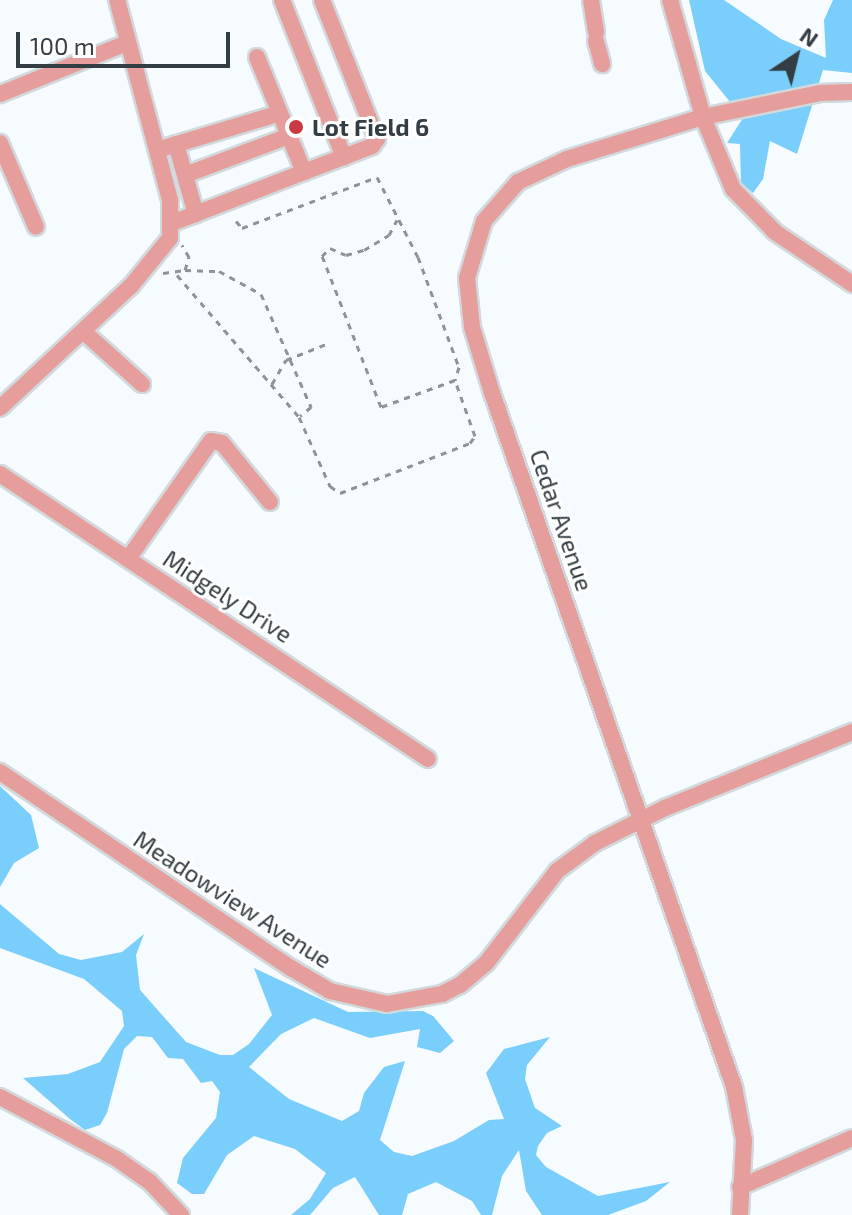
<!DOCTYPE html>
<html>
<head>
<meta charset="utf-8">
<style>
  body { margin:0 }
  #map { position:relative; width:852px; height:1215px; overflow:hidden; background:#f5fbff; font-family:"Exo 2",sans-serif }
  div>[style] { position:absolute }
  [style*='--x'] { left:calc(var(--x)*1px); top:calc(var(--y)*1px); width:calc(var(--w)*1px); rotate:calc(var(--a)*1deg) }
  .forest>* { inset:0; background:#7acefb }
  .path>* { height:3px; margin-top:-1.5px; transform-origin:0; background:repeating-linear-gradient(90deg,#8c949a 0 6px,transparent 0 12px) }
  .roads { filter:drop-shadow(2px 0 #d2d9dd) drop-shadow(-2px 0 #d2d9dd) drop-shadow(0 2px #d2d9dd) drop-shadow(0 -2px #d2d9dd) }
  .minor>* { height:16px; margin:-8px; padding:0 8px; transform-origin:8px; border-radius:8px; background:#e59e9b }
  .dots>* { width:22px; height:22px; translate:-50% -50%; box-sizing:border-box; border:4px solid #fff; border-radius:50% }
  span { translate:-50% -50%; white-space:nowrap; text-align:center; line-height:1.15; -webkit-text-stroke:6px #fff; paint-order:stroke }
  .poi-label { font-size:24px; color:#323d44; font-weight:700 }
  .left { translate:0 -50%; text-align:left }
  .street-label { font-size:24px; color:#323d44 }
  .north { position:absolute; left:756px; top:16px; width:80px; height:80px; -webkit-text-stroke:6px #fff; paint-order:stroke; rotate:35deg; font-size:22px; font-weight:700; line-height:32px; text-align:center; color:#323d44 }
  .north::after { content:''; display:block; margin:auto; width:28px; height:36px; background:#323d44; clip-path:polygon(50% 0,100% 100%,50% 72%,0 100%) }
  .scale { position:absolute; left:16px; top:32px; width:214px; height:36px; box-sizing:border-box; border:4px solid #323d44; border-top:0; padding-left:10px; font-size:24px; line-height:28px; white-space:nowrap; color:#323d44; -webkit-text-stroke:6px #fff; paint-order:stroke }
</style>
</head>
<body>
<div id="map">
  <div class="forest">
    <i style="clip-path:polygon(689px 0,724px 0,781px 39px,826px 58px,824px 20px,833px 0,852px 0,852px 73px,823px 70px,797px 154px,770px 141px,763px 179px,753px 193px,741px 183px,740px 144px,727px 143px,743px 118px,705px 71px)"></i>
    <i style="clip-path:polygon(0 786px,31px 815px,39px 848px,14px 863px,0 887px)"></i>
    <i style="clip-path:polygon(0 904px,59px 954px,81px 960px,122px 952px,144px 934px,136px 955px,140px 990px,186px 1042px,220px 1055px,233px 1055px,249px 1044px,272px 1015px,254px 968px,348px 1012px,423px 1011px,433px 1016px,454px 1041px,440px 1053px,417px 1047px,420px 1029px,370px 1038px,314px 1018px,281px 1034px,249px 1067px,289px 1099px,342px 1121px,359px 1111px,364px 1093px,384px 1067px,405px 1061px,380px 1140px,394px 1152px,412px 1156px,454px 1141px,489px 1120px,504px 1119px,486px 1073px,504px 1049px,550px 1037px,527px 1065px,525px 1079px,535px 1108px,562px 1126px,547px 1133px,538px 1146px,536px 1155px,546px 1167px,598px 1196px,670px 1182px,646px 1201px,608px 1215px,542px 1215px,526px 1191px,519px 1150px,502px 1176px,492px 1215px,481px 1215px,472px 1201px,436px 1182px,408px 1194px,402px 1215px,379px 1215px,355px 1177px,333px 1188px,310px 1215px,291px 1215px,310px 1199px,326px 1173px,295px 1149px,254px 1136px,227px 1155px,204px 1194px,192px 1194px,177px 1183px,183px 1158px,216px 1118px,220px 1092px,212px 1081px,201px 1083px,183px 1059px,168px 1058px,152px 1037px,137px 1036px,124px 1049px,107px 1113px,100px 1125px,85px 1130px,70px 1119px,23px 1078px,68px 1074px,100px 1062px,124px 1026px,122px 1011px,84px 979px,0 948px)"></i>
  </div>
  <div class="path">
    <i style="--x:236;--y:221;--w:9;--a:49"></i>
    <i style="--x:242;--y:228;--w:144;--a:-20.7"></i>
    <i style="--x:377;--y:177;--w:90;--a:62.9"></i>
    <i style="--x:418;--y:257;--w:117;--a:69.6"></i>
    <i style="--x:459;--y:367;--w:14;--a:107"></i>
    <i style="--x:185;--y:270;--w:34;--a:2"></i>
    <i style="--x:219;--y:271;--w:48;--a:28.7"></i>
    <i style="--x:261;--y:294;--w:124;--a:66.1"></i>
    <i style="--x:311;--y:407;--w:14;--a:141"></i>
    <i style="--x:163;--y:273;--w:22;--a:-8"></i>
    <i style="--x:185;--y:270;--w:14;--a:-73"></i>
    <i style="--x:189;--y:257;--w:14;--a:-120"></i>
    <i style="--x:177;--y:275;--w:187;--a:49.3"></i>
    <i style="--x:299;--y:417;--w:76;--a:65.8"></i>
    <i style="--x:330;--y:486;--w:12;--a:35"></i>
    <i style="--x:340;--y:493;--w:139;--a:-21"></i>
    <i style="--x:470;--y:443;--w:9;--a:-54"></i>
    <i style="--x:475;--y:436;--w:59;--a:-109.7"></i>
    <i style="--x:455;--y:380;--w:79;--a:160"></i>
    <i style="--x:381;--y:407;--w:162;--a:-111.3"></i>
    <i style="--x:322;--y:256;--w:11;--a:-45"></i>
    <i style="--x:330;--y:248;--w:17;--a:24"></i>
    <i style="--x:346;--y:255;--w:19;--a:-16"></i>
    <i style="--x:364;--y:250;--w:29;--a:-31"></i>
    <i style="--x:389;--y:235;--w:17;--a:-62"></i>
    <i style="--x:272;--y:384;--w:28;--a:-60"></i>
    <i style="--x:286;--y:360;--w:43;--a:-21.8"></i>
  </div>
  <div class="roads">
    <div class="minor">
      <i style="--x:282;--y:0;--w:169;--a:68.5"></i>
      <i style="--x:591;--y:0;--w:33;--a:81"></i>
      <i style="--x:670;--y:0;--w:122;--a:74.2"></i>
      <i style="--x:703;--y:117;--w:78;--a:67.4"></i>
      <i style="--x:733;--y:189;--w:60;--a:45.7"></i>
      <i style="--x:775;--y:232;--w:93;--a:34"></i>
      <i style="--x:596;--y:41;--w:24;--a:75"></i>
      <i style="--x:257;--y:57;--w:124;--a:67.8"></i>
      <i style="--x:304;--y:172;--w:73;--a:-20.9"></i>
      <i style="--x:372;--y:146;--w:9;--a:-54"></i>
      <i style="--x:377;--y:139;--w:149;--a:-111.6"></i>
      <i style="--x:0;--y:94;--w:137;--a:-21.9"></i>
      <i style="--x:0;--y:143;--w:91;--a:66.8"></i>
      <i style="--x:176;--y:144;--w:73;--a:74.1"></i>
      <i style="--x:157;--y:150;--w:128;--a:-16.7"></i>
      <i style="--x:185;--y:175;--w:111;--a:-20.6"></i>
      <i style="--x:172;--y:223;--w:142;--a:-21.1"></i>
      <i style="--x:84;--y:332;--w:78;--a:41.9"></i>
      <i style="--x:0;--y:408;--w:179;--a:-43"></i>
      <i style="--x:131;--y:286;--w:62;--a:-50.9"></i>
      <i style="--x:170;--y:238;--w:38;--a:-90"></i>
      <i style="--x:170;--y:200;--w:207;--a:-104.8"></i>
      <i style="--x:0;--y:474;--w:514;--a:33.66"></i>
      <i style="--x:128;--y:559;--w:144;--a:-54.9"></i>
      <i style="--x:211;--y:441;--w:11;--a:10"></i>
      <i style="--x:222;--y:443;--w:76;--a:50.9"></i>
      <i style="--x:0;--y:772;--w:351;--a:34"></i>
      <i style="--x:291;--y:968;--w:45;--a:30.5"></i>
      <i style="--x:330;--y:991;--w:58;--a:12.8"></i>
      <i style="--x:387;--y:1004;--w:56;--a:-10.3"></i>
      <i style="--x:442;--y:994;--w:20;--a:-27"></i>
      <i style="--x:460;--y:985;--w:35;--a:-40"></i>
      <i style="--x:487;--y:962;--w:115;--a:-52.4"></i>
      <i style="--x:557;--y:871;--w:47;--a:-36.4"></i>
      <i style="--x:595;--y:843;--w:78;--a:-26.6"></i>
      <i style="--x:665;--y:808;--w:202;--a:-22.1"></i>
      <i style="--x:0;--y:1097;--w:132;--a:27.9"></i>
      <i style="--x:117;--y:1159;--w:39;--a:35"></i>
      <i style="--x:149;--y:1181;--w:47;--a:46.7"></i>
      <i style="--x:740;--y:1187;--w:122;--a:-23.6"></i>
      <i style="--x:740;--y:1215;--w:75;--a:-86.9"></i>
      <i style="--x:744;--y:1140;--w:54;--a:-100.7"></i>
      <i style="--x:734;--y:1087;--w:735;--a:-109.22"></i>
      <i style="--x:492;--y:393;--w:69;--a:-106.9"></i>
      <i style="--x:472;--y:327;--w:49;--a:-95.8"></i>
      <i style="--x:467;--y:278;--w:59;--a:-73.4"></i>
      <i style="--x:484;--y:221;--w:52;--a:-48.9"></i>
      <i style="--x:518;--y:182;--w:54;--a:-25.1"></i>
      <i style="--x:567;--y:159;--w:142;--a:-17.2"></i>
      <i style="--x:703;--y:117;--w:119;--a:-11.6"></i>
      <i style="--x:820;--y:93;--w:32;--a:-2"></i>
    </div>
  </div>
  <div class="dots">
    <i style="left:296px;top:127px;background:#c93942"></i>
  </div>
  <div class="poi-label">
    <span class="left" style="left:312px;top:127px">Lot Field 6</span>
  </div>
  <div class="street-label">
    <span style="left:562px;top:520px;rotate:71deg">Cedar Avenue</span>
    <span style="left:228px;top:596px;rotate:33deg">Midgely Drive</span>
    <span style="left:233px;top:899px;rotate:33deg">Meadowview Avenue</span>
  </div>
  <div class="north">N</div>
  <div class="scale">100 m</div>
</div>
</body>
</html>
